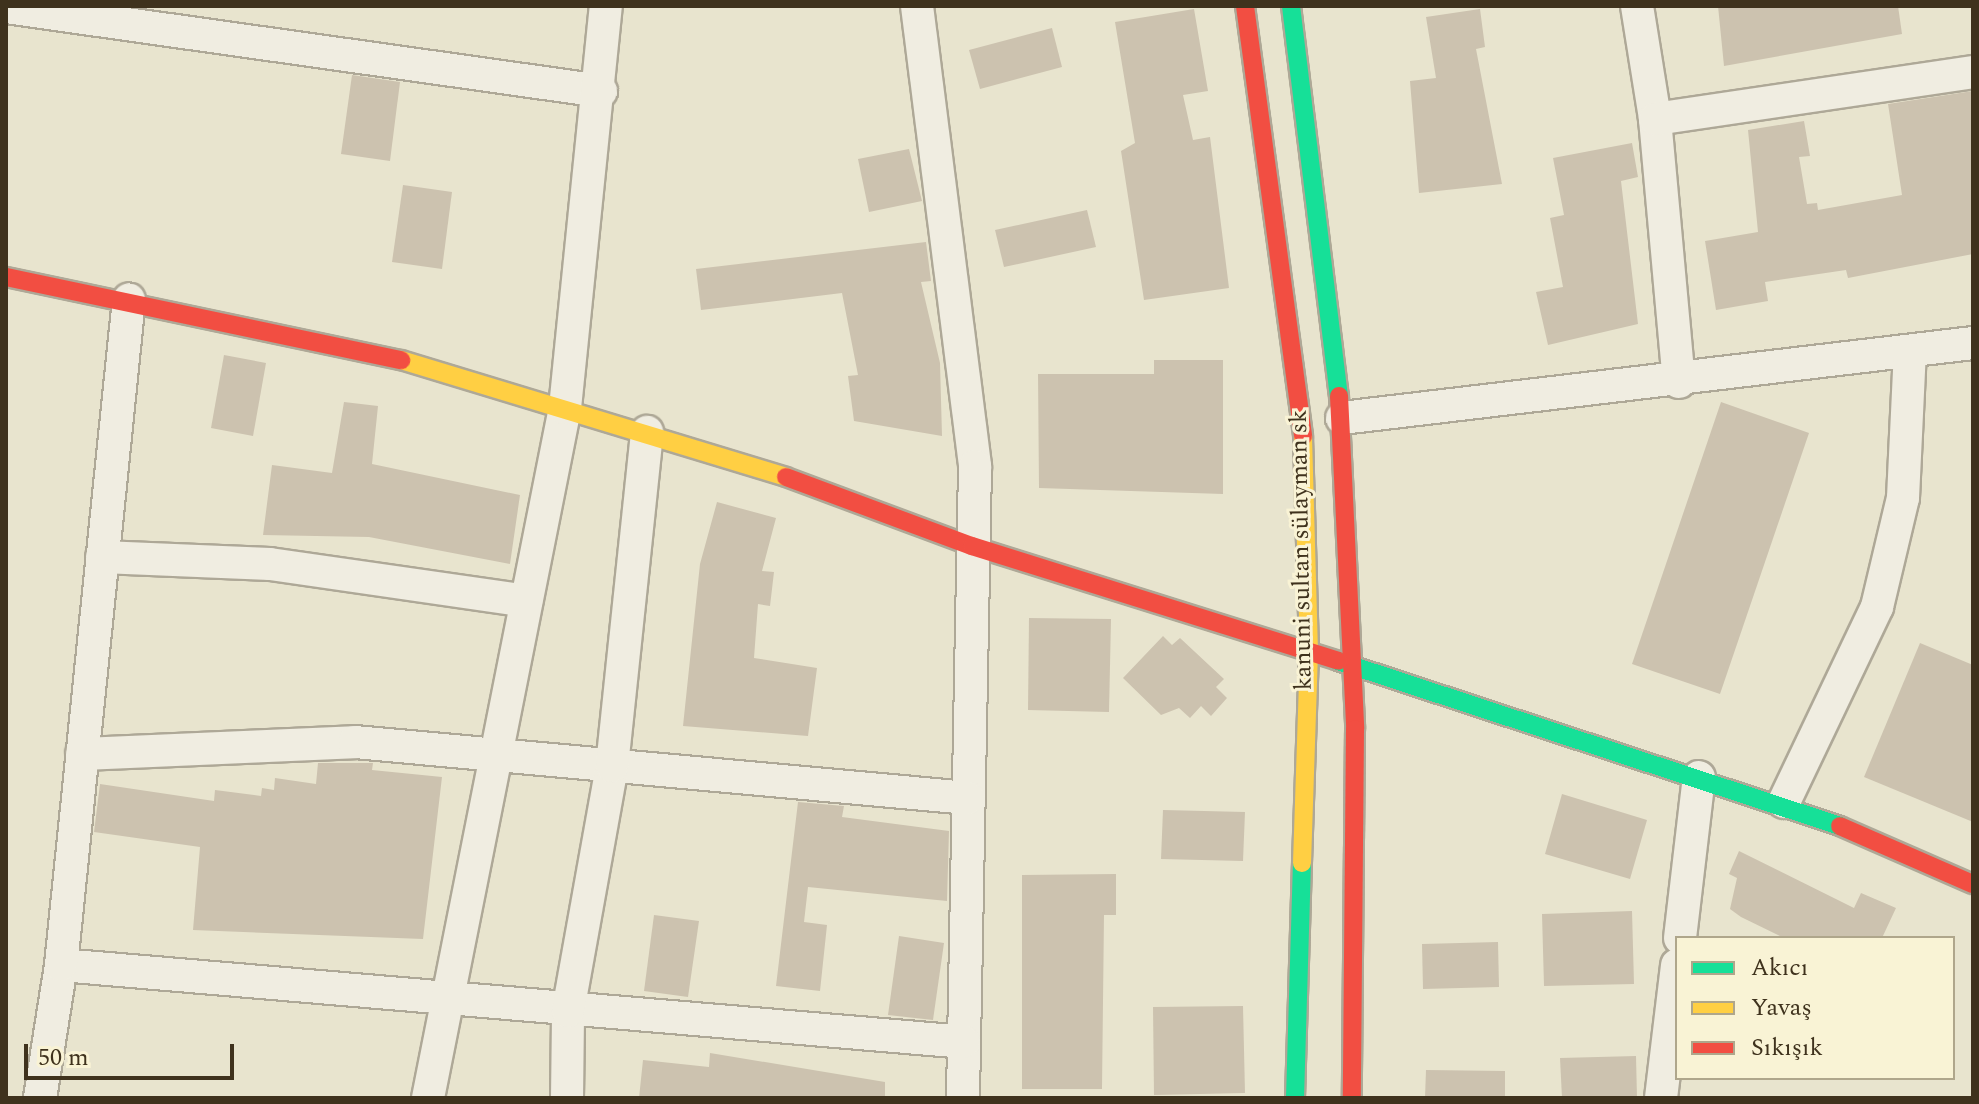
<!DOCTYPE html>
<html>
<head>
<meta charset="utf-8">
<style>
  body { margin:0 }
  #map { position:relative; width:1979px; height:1104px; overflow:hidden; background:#e8e4ce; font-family:Spectral,serif }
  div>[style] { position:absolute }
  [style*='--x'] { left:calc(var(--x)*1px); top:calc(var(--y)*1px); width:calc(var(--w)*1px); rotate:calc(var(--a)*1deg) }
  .building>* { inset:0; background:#ccc2af }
  .roads { filter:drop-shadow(2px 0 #aea897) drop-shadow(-2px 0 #aea897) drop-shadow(0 2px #aea897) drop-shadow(0 -2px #aea897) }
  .street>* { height:32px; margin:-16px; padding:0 16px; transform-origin:16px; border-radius:16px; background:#f0ede1 }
  .fast>* { height:18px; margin:-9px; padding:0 9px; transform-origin:9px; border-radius:9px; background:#16e098 }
  .slow>* { height:18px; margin:-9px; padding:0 9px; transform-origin:9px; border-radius:9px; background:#ffcf43 }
  .jam>* { height:18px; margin:-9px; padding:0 9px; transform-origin:9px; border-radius:9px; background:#f24e42 }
  span { translate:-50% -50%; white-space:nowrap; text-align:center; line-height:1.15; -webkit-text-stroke:6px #f9f3d5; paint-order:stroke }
  .street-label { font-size:24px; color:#3f321d }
  .frame { position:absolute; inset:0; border:8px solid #3f321d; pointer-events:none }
  .legend { position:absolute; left:1675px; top:936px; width:280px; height:144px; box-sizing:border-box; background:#f9f3d5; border:2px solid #afa68b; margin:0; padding:10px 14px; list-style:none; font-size:24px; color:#3f321d }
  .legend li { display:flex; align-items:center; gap:16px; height:40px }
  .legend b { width:40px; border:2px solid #afa68b }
  .scale { position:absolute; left:24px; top:1044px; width:210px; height:36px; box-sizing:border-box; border:4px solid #3f321d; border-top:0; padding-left:10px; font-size:24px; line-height:28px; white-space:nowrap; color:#3f321d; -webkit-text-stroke:6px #f9f3d5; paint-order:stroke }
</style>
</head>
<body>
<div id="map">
  <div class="building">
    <i style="clip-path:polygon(1718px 6px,1898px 6px,1902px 34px,1724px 66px)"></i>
    <i style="clip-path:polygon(1194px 9px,1208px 91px,1183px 95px,1193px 140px,1210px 137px,1229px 288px,1144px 300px,1121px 151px,1135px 143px,1115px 22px)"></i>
    <i style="clip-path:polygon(1480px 9px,1485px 47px,1476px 49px,1502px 184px,1419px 193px,1410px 81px,1436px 78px,1426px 17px)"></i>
    <i style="clip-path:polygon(1052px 28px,1062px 67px,980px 89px,969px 50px)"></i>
    <i style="clip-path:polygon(352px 75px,400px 82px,390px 161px,341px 154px)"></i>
    <i style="clip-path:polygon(1973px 91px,1973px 254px,1848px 278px,1846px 270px,1765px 282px,1768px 301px,1716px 310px,1705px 241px,1758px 232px,1748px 130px,1804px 121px,1810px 156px,1799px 157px,1807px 204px,1817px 203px,1818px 210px,1902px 195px,1888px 104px)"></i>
    <i style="clip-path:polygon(1632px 143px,1638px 177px,1621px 181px,1638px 324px,1548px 345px,1536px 292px,1563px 287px,1550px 218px,1564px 215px,1553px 158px)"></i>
    <i style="clip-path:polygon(909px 149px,922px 201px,869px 212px,858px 159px)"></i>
    <i style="clip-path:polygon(403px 185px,452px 192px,442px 269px,392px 262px)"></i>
    <i style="clip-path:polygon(1087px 210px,1096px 247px,1004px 267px,995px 230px)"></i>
    <i style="clip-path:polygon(926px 242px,931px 281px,921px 282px,940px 363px,942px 436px,854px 421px,848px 376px,858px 375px,842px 293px,701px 310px,696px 269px)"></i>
    <i style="clip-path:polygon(224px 355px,266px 363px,253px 436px,211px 428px)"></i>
    <i style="clip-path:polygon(1154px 360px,1223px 360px,1223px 494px,1039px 488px,1038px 374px,1154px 374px)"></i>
    <i style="clip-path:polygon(344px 402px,378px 406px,372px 464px,520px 495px,510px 564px,369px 537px,263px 535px,272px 465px,332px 473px)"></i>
    <i style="clip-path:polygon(1721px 402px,1809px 433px,1720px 694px,1632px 664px)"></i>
    <i style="clip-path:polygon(717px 502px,776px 518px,762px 571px,774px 572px,770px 606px,758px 604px,754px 658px,817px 668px,808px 736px,683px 726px,700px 564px)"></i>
    <i style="clip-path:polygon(1029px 618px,1111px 619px,1109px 712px,1028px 710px)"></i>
    <i style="clip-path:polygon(1163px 636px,1172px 645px,1180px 638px,1224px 679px,1216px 687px,1227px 698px,1211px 716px,1201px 706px,1190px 718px,1179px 708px,1161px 715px,1123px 678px)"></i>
    <i style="clip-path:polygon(1920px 643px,1973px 665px,1973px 822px,1864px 777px)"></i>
    <i style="clip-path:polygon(318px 763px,373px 763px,372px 770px,442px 777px,423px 939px,193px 930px,200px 847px,94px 832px,100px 784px,214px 801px,215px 790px,261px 796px,262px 788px,274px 790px,275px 778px,316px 784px)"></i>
    <i style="clip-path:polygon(1562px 794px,1647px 820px,1630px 879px,1545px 854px)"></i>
    <i style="clip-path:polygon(798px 802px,844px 806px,842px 817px,949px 831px,947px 901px,808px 887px,804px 922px,827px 925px,820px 991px,776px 986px)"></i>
    <i style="clip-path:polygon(1163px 810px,1245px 812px,1243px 861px,1161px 859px)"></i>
    <i style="clip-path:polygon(1739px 851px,1854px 908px,1861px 893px,1896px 908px,1882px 938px,1784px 938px,1741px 917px,1730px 909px,1737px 878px,1729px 874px)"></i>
    <i style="clip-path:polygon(1116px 874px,1116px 915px,1104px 915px,1102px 1089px,1022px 1089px,1022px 875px)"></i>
    <i style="clip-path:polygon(1632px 911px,1634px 984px,1544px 986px,1542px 914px)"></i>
    <i style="clip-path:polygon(654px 915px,699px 921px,688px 997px,644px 991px)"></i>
    <i style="clip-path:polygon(899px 936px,944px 943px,933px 1020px,888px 1015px)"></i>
    <i style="clip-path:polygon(1498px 942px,1499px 987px,1423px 989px,1422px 944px)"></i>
    <i style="clip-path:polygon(1243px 1006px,1245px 1093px,1154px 1095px,1153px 1007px)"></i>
    <i style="clip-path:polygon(710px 1053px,885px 1082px,885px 1098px,639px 1098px,643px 1060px,709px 1067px)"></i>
    <i style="clip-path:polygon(1636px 1056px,1637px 1098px,1562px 1098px,1560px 1058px)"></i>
    <i style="clip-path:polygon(1426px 1070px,1505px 1071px,1505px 1098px,1425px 1098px)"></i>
  </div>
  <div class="roads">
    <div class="street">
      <i style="--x:917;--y:6;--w:464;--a:82.8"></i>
      <i style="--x:975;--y:466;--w:632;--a:91.09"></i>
      <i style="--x:1637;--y:6;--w:114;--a:80.9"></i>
      <i style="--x:1655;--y:119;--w:264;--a:84.8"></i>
      <i style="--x:6;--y:7;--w:601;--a:8.04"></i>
      <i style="--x:1655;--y:119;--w:321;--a:-8.4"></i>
      <i style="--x:1342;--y:418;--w:635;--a:-6.78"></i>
      <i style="--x:102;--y:557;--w:168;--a:2.4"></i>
      <i style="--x:270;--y:564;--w:259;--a:8.2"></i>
      <i style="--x:82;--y:754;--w:273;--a:-2.5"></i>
      <i style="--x:355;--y:742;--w:616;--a:5.22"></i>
      <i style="--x:1784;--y:802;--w:216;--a:-64.5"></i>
      <i style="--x:1877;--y:607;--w:112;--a:-76.6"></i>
      <i style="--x:1903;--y:498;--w:147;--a:-87.3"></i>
      <i style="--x:1680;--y:938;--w:162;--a:-83.3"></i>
      <i style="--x:61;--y:965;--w:906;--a:4.87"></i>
      <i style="--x:40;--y:1098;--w:135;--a:-81"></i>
      <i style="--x:61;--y:965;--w:669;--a:-84.17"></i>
      <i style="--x:428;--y:1098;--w:703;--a:-78.77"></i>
      <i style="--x:565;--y:408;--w:404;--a:-84.2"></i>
      <i style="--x:567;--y:1098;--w:87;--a:-89.3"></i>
      <i style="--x:568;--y:1011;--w:249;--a:-79.8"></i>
      <i style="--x:612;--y:766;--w:336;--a:-84"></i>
      <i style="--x:1661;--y:1098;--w:134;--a:-83.1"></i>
    </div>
    <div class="fast">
      <i style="--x:1291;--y:6;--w:393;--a:83"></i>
      <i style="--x:1338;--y:661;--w:528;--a:18.19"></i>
      <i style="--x:1295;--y:1098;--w:235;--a:-88.3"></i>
    </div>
    <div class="slow">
      <i style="--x:401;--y:360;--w:402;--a:16.9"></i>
      <i style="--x:1302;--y:863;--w:211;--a:-88.1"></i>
      <i style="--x:1309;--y:652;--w:216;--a:-91.6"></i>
    </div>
    <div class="jam">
      <i style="--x:1245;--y:6;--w:434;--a:82.3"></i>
      <i style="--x:6;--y:277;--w:404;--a:11.9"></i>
      <i style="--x:1339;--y:396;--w:333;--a:87.2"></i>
      <i style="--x:1355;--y:729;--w:369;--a:90.5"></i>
      <i style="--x:786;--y:477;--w:198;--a:20.4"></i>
      <i style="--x:972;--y:546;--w:384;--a:17.4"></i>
      <i style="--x:1840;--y:826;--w:145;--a:23.6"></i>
    </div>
  </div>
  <div class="street-label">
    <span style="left:1302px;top:550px;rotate:-91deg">kanuni sultan sülayman sk</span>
  </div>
  <div class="frame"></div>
  <ul class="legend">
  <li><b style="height:10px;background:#16e098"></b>Akıcı</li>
  <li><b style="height:10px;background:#ffcf43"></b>Yavaş</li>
  <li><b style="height:10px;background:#f24e42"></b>Sıkışık</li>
  </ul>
  <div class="scale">50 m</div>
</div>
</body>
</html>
